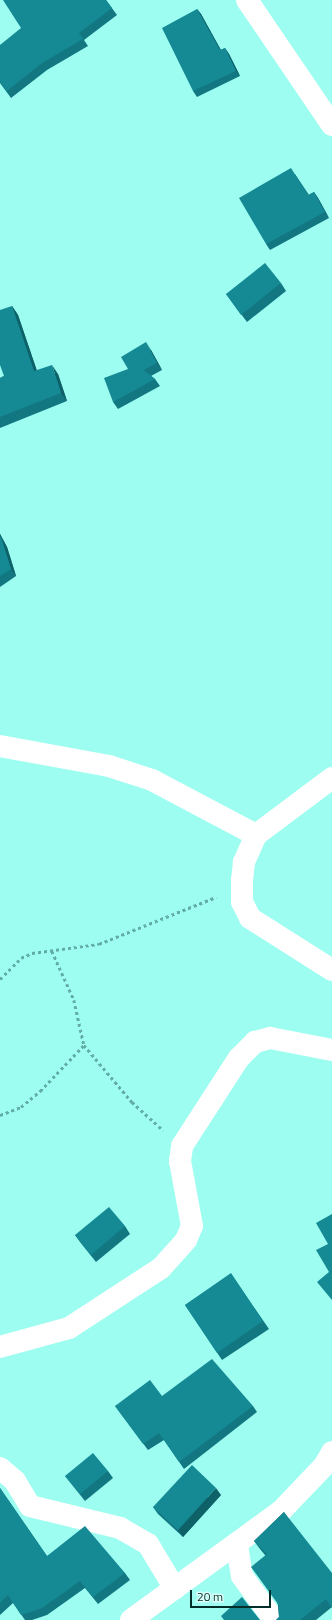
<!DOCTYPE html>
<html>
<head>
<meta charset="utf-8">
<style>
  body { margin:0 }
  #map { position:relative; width:332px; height:1620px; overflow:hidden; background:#9dfdf1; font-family:"Titillium Web",sans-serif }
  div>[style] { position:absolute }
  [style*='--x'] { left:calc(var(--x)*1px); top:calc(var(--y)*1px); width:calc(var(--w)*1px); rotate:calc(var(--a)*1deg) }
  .path>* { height:2.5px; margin-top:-1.25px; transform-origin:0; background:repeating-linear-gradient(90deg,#62aea5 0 3px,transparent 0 6px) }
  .street>* { height:22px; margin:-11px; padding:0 11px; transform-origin:11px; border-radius:11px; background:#fff }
  .wall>* { inset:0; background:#127780 }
  .shaded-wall>* { inset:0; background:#0f6168 }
  .building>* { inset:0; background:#158a95 }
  span { translate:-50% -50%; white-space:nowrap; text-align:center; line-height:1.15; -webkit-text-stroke:3px #dbfef9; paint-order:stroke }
  .scale { position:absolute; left:190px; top:1590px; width:81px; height:18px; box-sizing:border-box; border:2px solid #022e2a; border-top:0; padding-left:5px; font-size:12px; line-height:14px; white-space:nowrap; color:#022e2a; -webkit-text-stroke:3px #dbfef9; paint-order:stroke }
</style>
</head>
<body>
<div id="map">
  <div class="path">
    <i style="--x:52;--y:951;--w:54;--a:65.8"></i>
    <i style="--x:74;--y:1000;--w:46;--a:77.5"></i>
    <i style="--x:84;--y:1045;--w:75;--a:49.9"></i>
    <i style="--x:132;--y:1102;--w:42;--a:42.1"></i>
    <i style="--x:0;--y:979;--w:30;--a:-45"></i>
    <i style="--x:21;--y:958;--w:12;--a:-24"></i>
    <i style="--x:32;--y:953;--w:68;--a:-7.7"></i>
    <i style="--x:99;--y:944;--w:126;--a:-21.9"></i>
    <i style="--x:0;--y:1115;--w:22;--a:-21"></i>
    <i style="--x:21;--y:1107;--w:25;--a:-40"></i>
    <i style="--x:40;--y:1091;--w:64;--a:-46.3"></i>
  </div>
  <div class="street">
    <i style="--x:247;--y:0;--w:151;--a:55.8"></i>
    <i style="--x:0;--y:746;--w:111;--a:10.4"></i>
    <i style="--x:109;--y:766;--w:45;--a:18"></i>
    <i style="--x:152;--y:780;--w:118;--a:27.9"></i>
    <i style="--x:332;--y:778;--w:95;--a:143.1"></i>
    <i style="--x:256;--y:835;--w:30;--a:114"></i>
    <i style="--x:244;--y:862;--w:18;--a:96"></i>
    <i style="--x:242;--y:880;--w:22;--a:90"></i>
    <i style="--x:242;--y:902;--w:18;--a:63"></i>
    <i style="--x:250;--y:918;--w:97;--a:32.4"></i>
    <i style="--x:0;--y:1347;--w:72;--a:-15.4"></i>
    <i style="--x:69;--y:1328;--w:110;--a:-33.1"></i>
    <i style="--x:161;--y:1268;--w:38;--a:-48"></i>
    <i style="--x:186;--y:1240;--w:15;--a:-67"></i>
    <i style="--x:192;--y:1226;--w:66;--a:-100.5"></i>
    <i style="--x:180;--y:1161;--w:15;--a:-82"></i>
    <i style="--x:182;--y:1146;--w:105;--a:-57.1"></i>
    <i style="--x:239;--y:1058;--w:23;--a:-45"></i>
    <i style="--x:255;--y:1042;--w:16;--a:-15"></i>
    <i style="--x:270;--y:1038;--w:63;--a:11"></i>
    <i style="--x:0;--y:1468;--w:20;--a:41"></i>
    <i style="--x:15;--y:1481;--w:29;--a:59"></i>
    <i style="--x:30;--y:1506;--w:93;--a:13.7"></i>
    <i style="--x:120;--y:1528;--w:32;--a:30"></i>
    <i style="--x:148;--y:1544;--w:52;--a:59"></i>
    <i style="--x:237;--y:1545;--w:31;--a:81"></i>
    <i style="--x:242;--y:1576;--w:54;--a:54"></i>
    <i style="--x:131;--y:1620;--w:185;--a:-36"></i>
    <i style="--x:281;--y:1511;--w:62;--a:-46.3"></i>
    <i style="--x:324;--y:1466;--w:16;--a:-60"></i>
  </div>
  <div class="wall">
    <i style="clip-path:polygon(106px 0,117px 15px,84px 40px,88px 46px,47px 70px,11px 98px,0 83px,0 45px)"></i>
    <i style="clip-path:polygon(197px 9px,201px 14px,221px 50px,225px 48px,229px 54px,240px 76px,197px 97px,193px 91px)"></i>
    <i style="clip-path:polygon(295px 174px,309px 195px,314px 192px,318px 198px,329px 218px,270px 250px,266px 244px)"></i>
    <i style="clip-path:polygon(281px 283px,286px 291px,247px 322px,226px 294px)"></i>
    <i style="clip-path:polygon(12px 306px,18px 315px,37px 371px,58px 374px,67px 401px,0 428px,0 378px,4px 376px)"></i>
    <i style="clip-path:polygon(151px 350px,162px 370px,151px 376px,155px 379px,160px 386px,118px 409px,113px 402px,128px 369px)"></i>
    <i style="clip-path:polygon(0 534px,7px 547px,16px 576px,0 587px)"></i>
    <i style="clip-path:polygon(125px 1226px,130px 1234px,96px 1262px,80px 1242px,75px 1235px)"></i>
    <i style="clip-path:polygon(231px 1274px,269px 1329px,222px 1360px,185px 1305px)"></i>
    <i style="clip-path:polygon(162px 1396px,253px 1406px,257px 1412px,184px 1469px,164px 1440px,148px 1450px,115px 1406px)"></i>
    <i style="clip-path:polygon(108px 1471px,113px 1478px,85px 1501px,65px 1476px)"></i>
    <i style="clip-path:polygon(0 1488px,47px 1556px,125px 1573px,130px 1580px,98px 1604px,85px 1588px,47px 1615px,32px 1620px,25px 1620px,13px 1603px,0 1615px)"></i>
    <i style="clip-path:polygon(221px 1495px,183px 1537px,158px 1514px,153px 1507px)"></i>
    <i style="clip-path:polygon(284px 1512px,332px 1607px,316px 1620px,276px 1620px,279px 1617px,278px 1605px,265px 1555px,260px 1549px,254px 1541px)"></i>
  </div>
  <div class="shaded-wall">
    <i style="clip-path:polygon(197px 9px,201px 14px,224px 56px,220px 50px)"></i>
    <i style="clip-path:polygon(225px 48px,229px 54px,240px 76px,236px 71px)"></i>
    <i style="clip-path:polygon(314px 192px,318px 198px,329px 218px,325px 212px)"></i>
    <i style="clip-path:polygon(12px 306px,18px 315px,40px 380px,34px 371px)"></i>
    <i style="clip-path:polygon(146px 342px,151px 350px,162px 370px,157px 363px)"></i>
    <i style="clip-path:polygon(52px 365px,58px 374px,67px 401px,61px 393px)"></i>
    <i style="clip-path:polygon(0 534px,7px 547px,16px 576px,11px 569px,0 536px)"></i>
    <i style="clip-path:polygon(216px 1488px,221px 1495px,183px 1537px,178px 1530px)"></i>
  </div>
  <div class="building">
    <i style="clip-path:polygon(3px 0,106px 0,112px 8px,79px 33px,83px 39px,42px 63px,7px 91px,0 82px,0 45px,21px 28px)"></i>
    <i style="clip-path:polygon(197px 9px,220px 50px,225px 48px,236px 71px,193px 91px,162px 28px)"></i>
    <i style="clip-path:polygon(291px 168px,308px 195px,314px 192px,325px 212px,266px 244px,239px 198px)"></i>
    <i style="clip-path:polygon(265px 263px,281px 283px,241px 315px,226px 294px)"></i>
    <i style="clip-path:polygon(12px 306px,34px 371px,52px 365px,61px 393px,0 417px,0 378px,4px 376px,0 365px,0 310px)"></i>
    <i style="clip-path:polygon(146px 342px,157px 363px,144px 370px,155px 379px,113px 402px,104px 378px,128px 369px,121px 357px)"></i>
    <i style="clip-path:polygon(0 536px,2px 540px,11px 569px,0 576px)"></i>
    <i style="clip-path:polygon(109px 1207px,125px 1226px,91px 1255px,75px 1235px)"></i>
    <i style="clip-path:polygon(332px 1214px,332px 1300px,317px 1282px,329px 1272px,316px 1250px,328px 1244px,316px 1223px)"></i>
    <i style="clip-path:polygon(231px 1273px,263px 1321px,217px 1353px,185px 1305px)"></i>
    <i style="clip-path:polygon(212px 1359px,253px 1406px,179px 1462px,159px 1433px,143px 1444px,115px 1406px,150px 1380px,162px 1396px)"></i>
    <i style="clip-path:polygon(93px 1453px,108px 1471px,80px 1494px,65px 1476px)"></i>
    <i style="clip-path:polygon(192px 1465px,216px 1488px,178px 1530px,153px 1507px)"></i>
    <i style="clip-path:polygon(0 1488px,47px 1556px,85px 1526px,125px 1573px,93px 1597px,80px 1581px,42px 1608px,21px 1615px,8px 1595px,0 1603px)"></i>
    <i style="clip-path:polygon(284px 1512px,332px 1573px,332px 1608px,326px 1599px,300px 1620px,276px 1620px,279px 1617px,278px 1604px,251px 1567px,267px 1554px,254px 1541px)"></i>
    <i style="clip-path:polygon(242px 1597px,260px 1620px,224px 1620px,221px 1616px)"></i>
  </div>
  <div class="scale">20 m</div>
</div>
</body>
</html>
